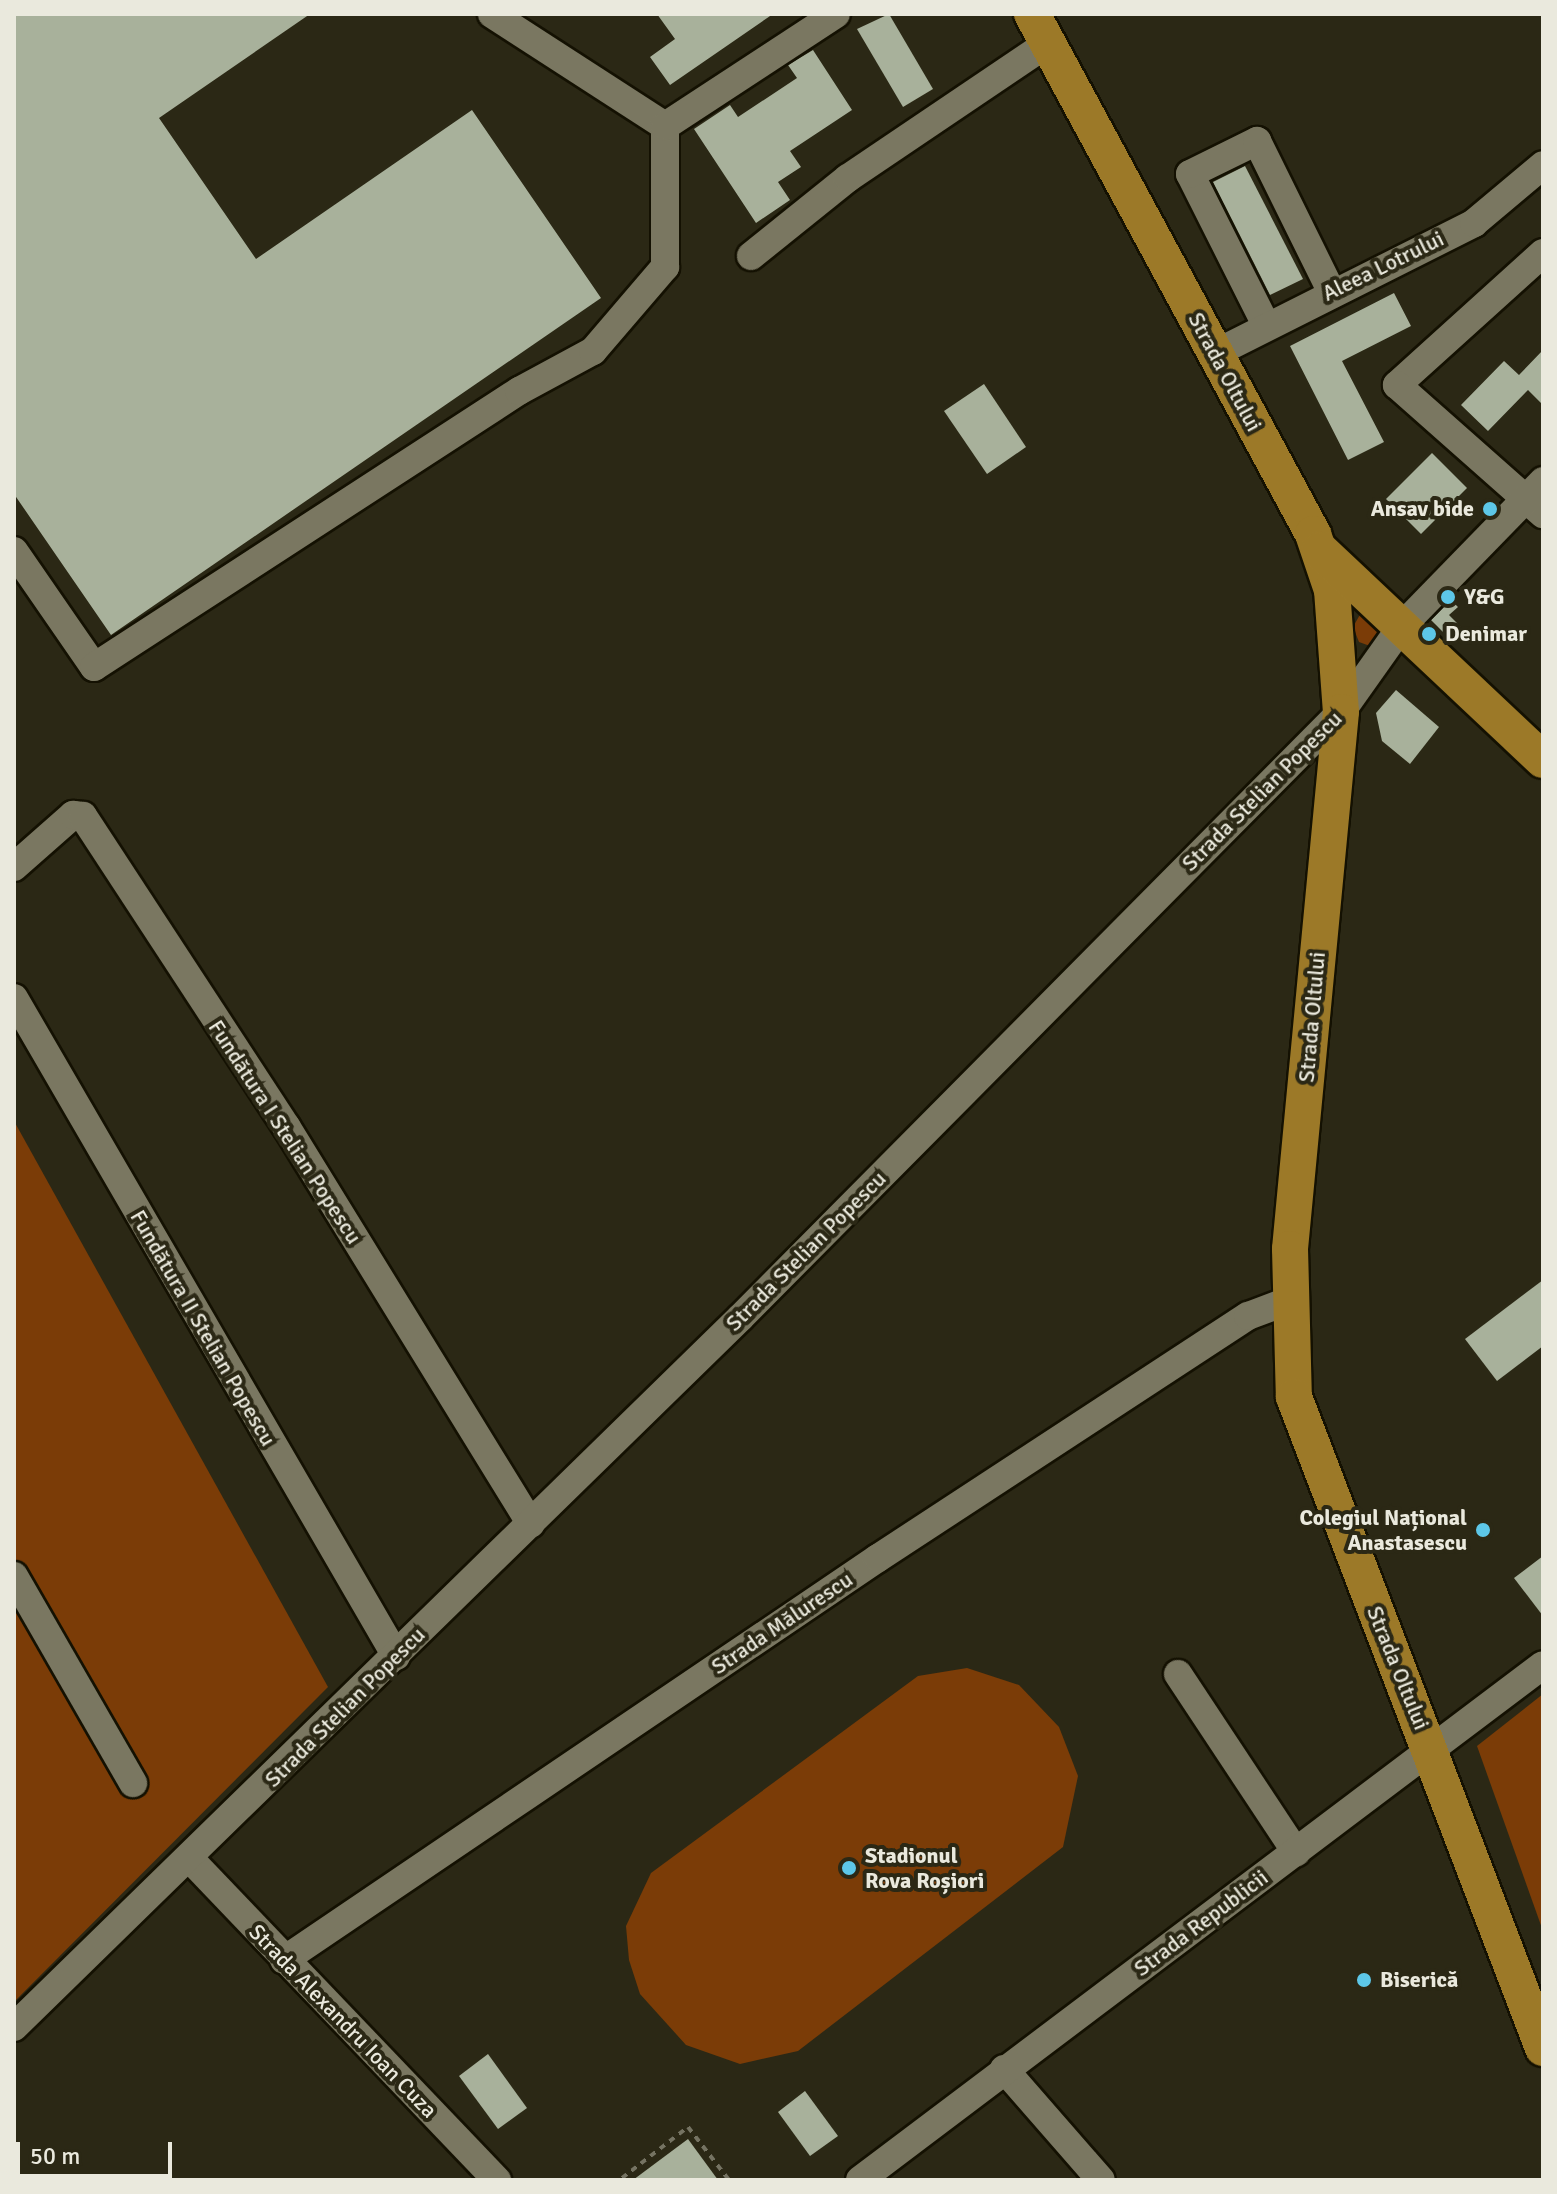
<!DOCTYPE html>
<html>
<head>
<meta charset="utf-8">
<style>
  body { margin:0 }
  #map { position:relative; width:1557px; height:2194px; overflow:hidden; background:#2b2815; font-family:Signika,sans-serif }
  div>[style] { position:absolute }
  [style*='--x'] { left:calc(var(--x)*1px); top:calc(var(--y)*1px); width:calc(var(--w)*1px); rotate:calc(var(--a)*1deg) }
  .green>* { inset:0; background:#7b3c07 }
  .building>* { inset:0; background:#a8b19b }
  .path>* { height:4px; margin-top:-2px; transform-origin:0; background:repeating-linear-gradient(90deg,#757362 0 6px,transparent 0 12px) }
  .roads { filter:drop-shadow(2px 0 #141102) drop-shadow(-2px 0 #141102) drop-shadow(0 2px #141102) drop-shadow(0 -2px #141102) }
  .minor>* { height:28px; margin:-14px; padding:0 14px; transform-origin:14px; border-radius:14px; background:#7a7761 }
  .major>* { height:36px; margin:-18px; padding:0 18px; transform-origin:18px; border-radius:18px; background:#9c7928 }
  .dots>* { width:22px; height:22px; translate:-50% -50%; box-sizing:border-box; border:4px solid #2b2815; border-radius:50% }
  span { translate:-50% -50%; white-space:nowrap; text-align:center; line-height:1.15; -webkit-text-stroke:8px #2b2815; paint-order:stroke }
  .street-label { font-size:22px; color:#eae9dd }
  .poi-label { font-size:22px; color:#eae9dd; font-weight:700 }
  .right { translate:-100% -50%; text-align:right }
  .left { translate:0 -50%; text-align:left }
  .frame { position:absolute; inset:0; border:16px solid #eae9dd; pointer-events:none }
  .scale { position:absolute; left:16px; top:2142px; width:156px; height:36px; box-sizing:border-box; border:4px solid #eae9dd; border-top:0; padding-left:10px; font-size:24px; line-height:28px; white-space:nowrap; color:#eae9dd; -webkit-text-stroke:6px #2b2815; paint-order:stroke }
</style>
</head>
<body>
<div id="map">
  <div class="green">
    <i style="clip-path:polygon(1362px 611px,1382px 634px,1370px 646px,1359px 642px,1353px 627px)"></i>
    <i style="clip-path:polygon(14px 1121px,328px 1687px,14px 2002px)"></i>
    <i style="clip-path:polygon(967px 1668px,1019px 1685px,1059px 1727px,1078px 1776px,1063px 1847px,798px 2051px,740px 2064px,686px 2045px,640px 1994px,629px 1960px,626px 1926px,651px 1873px,918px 1676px)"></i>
    <i style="clip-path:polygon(1543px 1694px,1543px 1931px,1477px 1746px)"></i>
  </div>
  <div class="building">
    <i style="clip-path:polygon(14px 14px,310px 14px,159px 118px,256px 259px,472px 110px,601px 298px,111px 635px,14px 494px)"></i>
    <i style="clip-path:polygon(657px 14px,773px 14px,670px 85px,650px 57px,675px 39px)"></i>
    <i style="clip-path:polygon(889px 14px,933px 89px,903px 107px,857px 29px)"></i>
    <i style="clip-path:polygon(813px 50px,852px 110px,790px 151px,801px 167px,778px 182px,790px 200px,756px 223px,694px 129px,730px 105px,738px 117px,797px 78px,788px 65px)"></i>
    <i style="clip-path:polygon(1245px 166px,1303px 279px,1270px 295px,1213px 182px)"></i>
    <i style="clip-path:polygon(1394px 293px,1411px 326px,1342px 361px,1384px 442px,1348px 460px,1290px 346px)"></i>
    <i style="clip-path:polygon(1543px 350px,1543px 405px,1528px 390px,1488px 431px,1461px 405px,1504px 361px,1519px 375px)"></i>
    <i style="clip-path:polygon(984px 384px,1026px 447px,987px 474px,944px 411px)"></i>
    <i style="clip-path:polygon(1432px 453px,1467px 488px,1421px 534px,1386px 499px)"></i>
    <i style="clip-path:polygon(1451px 600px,1458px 607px,1449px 615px,1464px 630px,1452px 641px,1431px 620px)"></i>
    <i style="clip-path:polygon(1396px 690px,1439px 727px,1410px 764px,1382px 741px,1376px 713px)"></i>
    <i style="clip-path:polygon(1543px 1280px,1543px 1346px,1497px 1381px,1465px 1339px)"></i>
    <i style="clip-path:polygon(1543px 1556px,1543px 1616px,1514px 1578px)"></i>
    <i style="clip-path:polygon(488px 2054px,527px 2108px,498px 2129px,459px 2076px)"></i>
    <i style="clip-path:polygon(805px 2091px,838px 2136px,810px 2156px,778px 2112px)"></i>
    <i style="clip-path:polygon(688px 2139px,718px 2180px,633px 2180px)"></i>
  </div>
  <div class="path">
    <i style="--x:622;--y:2178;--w:83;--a:-37.7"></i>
    <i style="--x:688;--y:2127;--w:67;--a:52.3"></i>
  </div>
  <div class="roads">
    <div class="minor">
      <i style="--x:492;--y:14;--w:206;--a:32.9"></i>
      <i style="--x:1543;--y:253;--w:197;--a:137.9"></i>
      <i style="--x:1397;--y:385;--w:195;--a:41.5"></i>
      <i style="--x:751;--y:256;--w:124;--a:-38.8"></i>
      <i style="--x:848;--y:178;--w:240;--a:-34"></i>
      <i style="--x:1266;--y:325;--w:169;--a:-116.7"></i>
      <i style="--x:1190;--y:174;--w:75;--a:-26.2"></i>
      <i style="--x:1257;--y:141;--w:167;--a:63.7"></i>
      <i style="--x:1214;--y:354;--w:291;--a:-26.7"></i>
      <i style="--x:1474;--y:223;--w:90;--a:-40"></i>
      <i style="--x:14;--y:551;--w:141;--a:55.4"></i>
      <i style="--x:94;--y:667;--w:507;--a:-33"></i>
      <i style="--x:519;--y:391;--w:84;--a:-28.4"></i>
      <i style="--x:593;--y:351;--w:111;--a:-49.4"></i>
      <i style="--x:665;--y:267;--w:141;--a:-90"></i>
      <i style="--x:665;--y:126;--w:204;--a:-33.2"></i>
      <i style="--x:14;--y:867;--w:79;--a:-41.4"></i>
      <i style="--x:73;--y:815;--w:10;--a:6"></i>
      <i style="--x:83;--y:816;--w:371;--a:56.8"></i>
      <i style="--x:286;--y:1126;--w:467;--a:58.4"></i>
      <i style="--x:14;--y:998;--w:761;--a:59.86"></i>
      <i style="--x:14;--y:1576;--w:239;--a:60.1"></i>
      <i style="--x:1178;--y:1674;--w:214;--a:56.5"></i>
      <i style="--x:191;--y:1860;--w:443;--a:46.3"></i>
      <i style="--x:284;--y:1960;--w:717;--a:-34.09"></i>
      <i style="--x:878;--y:1558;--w:442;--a:-33.2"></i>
      <i style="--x:1248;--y:1316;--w:43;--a:-20.6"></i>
      <i style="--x:14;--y:2027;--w:1015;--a:-44.32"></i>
      <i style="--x:740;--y:1318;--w:853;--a:-45.24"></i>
      <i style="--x:1341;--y:712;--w:105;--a:-54.7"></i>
      <i style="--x:1402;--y:626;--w:202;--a:-45.8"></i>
      <i style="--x:1004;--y:2069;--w:147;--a:48.9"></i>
      <i style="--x:860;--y:2180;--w:855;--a:-37.02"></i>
    </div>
    <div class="major">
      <i style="--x:1032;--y:14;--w:591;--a:61.61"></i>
      <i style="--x:1313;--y:534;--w:59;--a:71.3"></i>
      <i style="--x:1332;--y:590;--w:122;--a:85.8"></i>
      <i style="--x:1341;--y:712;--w:539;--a:95.43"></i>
      <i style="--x:1290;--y:1249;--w:148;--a:88.5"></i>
      <i style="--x:1294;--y:1397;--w:697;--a:69.07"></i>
      <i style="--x:1320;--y:550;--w:306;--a:43.3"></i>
    </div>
  </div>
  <div class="dots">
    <i style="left:1490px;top:509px;background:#5dc7e8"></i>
    <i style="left:1448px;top:597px;background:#5dc7e8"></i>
    <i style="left:1429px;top:634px;background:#5dc7e8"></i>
    <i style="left:1483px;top:1530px;background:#5dc7e8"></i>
    <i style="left:849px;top:1868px;background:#5dc7e8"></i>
    <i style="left:1364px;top:1980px;background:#5dc7e8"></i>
  </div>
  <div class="street-label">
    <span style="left:1383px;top:266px;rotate:-26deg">Aleea Lotrului</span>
    <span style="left:1225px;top:372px;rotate:62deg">Strada Oltului</span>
    <span style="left:1262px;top:791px;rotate:-45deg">Strada Stelian Popescu</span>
    <span style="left:1312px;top:1017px;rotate:-85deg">Strada Oltului</span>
    <span style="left:285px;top:1132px;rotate:57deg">Fundătura I Stelian Popescu</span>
    <span style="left:806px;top:1251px;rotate:-45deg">Strada Stelian Popescu</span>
    <span style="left:203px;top:1328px;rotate:60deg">Fundătura II Stelian Popescu</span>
    <span style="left:782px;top:1623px;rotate:-34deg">Strada Mălurescu</span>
    <span style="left:1398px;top:1668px;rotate:68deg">Strada Oltului</span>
    <span style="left:345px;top:1707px;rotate:-45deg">Strada Stelian Popescu</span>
    <span style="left:1201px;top:1923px;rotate:-37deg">Strada Republicii</span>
    <span style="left:343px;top:2021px;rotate:46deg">Strada Alexandru Ioan Cuza</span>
  </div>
  <div class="poi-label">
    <span class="right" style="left:1474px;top:509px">Ansav bide</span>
    <span class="left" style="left:1464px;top:597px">Y&amp;G</span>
    <span class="left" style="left:1445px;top:634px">Denimar</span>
    <span class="right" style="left:1467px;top:1530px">Colegiul Național<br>Anastasescu</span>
    <span class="left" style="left:865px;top:1868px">Stadionul<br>Rova Roșiori</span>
    <span class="left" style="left:1380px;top:1980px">Biserică</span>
  </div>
  <div class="frame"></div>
  <div class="scale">50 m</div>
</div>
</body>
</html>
